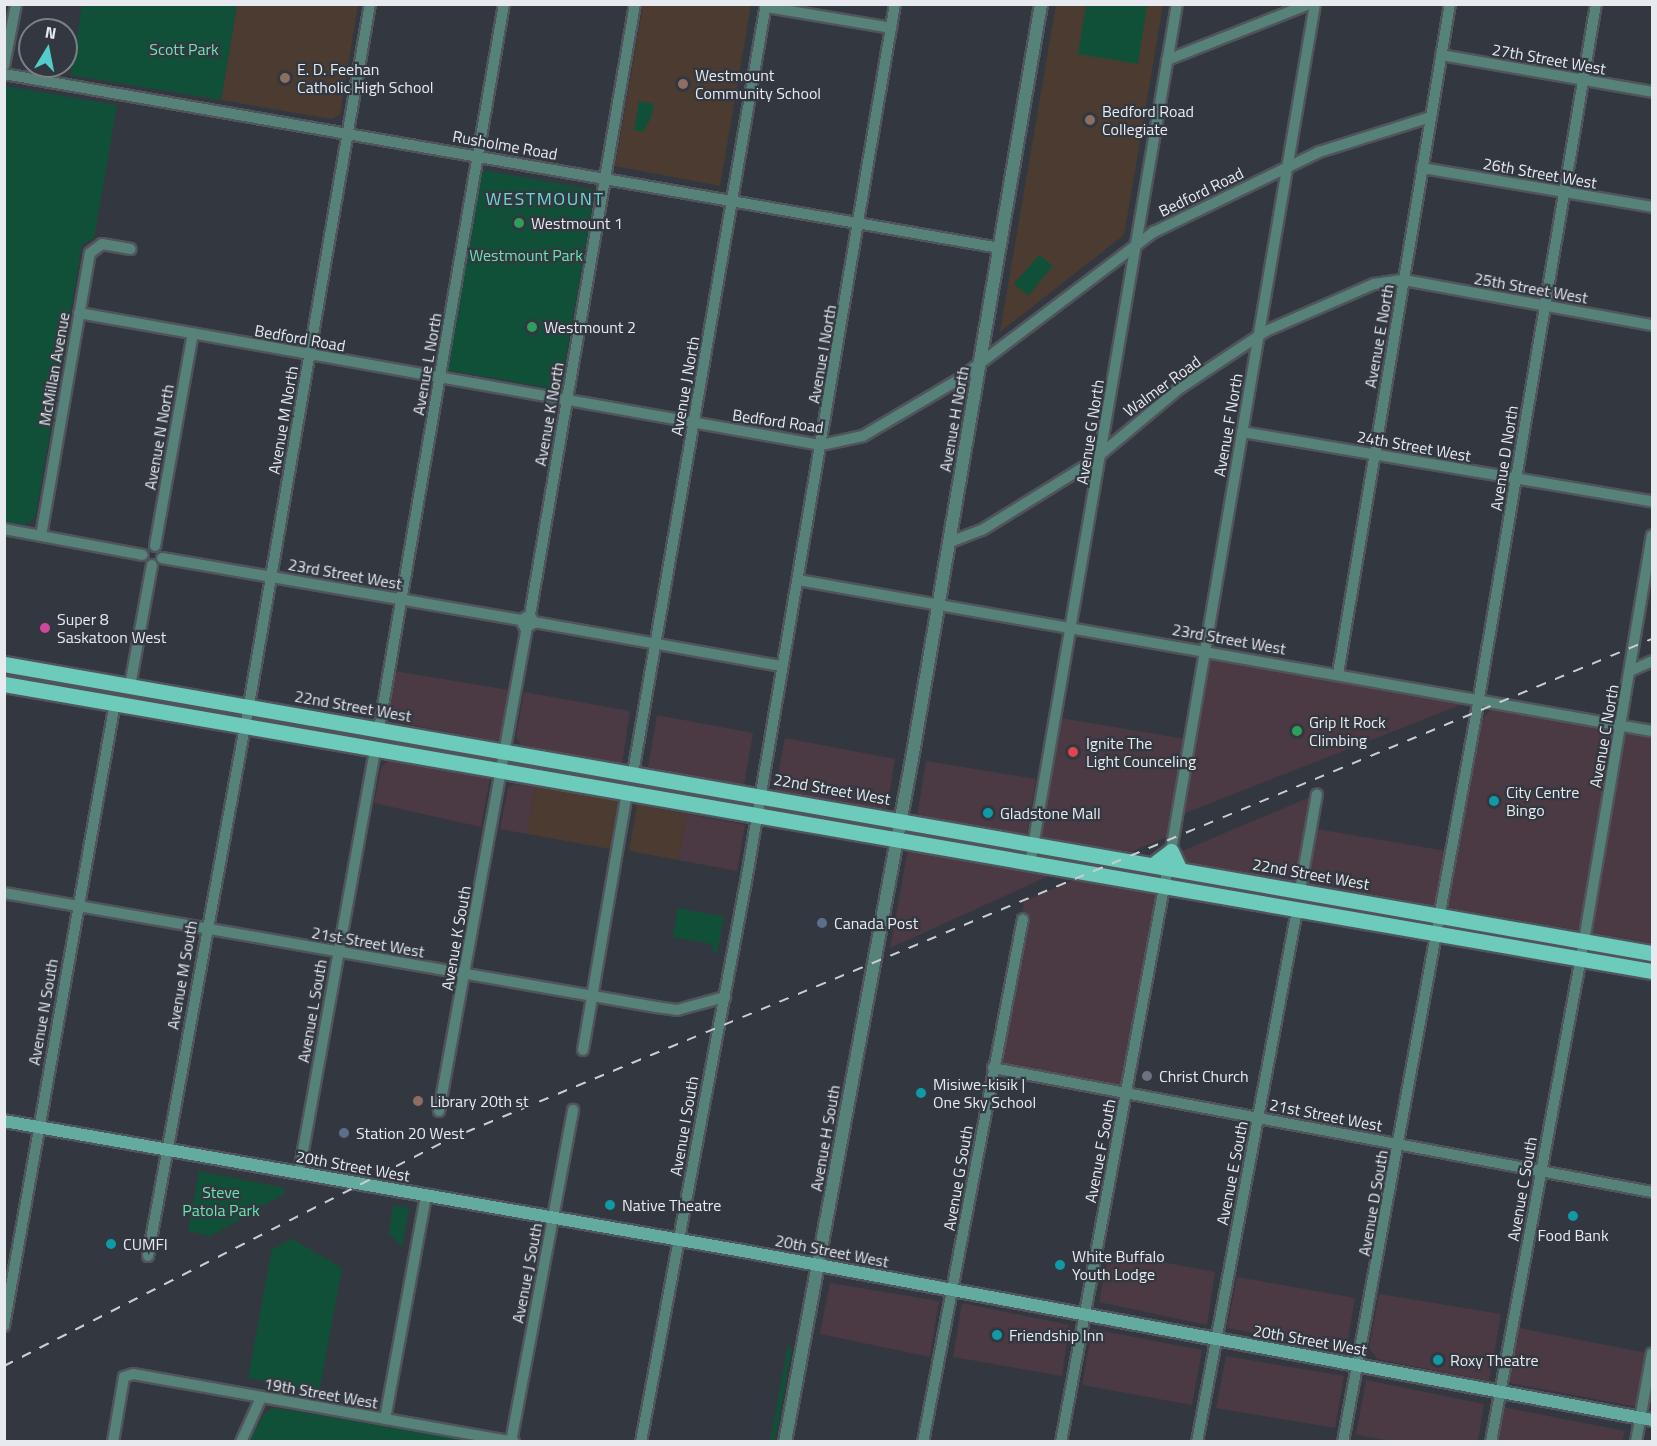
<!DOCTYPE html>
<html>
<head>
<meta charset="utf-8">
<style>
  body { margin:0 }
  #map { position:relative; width:1657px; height:1446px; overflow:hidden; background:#333840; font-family:"Titillium Web",sans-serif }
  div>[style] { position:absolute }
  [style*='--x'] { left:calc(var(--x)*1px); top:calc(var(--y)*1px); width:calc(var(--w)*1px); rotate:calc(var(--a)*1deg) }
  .commercial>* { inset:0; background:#4b3943 }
  .education>* { inset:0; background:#4c3b30 }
  .green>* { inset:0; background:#115038 }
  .roads { filter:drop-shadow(2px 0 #50545c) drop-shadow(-2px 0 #50545c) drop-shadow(0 2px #50545c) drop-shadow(0 -2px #50545c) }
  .minor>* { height:10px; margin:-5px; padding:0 5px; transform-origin:5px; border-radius:5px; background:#57827a }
  .tertiary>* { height:12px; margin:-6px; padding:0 6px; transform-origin:6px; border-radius:6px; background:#57827a }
  .secondary>* { height:12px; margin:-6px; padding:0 6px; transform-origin:6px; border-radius:6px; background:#64ab9f }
  .primary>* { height:15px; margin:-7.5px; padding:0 7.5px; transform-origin:7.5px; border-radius:7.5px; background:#6dcbbb }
  .rail>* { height:2px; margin-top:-1px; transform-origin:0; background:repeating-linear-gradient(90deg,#cacdd2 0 10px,transparent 0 20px) }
  .dots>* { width:16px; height:16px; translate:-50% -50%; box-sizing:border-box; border:3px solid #333840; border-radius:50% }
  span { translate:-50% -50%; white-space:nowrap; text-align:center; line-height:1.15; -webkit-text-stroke:4.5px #333840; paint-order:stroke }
  .park-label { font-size:16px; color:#67e6af }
  .street-label { font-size:16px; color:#e7eaef }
  .poi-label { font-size:16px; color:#e7eaef }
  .left { translate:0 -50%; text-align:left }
  .neighbourhood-label { font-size:18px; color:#6bd7d4; letter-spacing:1.5px }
  .frame { position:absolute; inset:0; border:6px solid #e7eaef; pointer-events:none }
  .north { position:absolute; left:18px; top:18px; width:60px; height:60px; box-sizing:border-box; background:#333840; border:2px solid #7b7f86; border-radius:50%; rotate:10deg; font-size:16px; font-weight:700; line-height:24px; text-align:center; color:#e7eaef }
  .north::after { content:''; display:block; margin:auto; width:21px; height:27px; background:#53cdca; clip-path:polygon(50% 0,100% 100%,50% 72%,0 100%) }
</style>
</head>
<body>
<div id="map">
  <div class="commercial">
    <i style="clip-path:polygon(1208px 656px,1462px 698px,1460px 705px,1183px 814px)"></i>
    <i style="clip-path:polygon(395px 671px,509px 690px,501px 736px,497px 741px,391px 721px,388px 716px)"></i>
    <i style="clip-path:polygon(524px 692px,630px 711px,622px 764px,521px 745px,516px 737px)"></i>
    <i style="clip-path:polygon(1498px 703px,1652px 730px,1652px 943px,1182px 861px,1180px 852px,1317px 794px,1311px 828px,1452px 852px,1474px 727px)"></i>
    <i style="clip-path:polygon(657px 715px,753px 733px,744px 785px,648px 767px)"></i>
    <i style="clip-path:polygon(1061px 718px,1185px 739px,1166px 837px,1131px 852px,1041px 837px)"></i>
    <i style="clip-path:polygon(785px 738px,895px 759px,887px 809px,775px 790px)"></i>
    <i style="clip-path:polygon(387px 761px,490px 778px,481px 827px,374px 803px,381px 768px)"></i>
    <i style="clip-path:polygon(926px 761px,1036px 779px,1027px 834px,917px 817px)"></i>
    <i style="clip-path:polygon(514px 784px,535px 787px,527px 834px,500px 829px,508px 788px)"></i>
    <i style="clip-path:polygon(687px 814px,745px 825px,737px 871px,678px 860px)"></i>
    <i style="clip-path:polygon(908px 849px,1053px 874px,890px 948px)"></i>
    <i style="clip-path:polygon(1089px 874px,1164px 888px,1126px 1093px,993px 1068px,1024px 901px)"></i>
    <i style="clip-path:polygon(1109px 1252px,1215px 1272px,1207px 1325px,1099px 1302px)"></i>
    <i style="clip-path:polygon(1237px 1277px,1355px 1298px,1346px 1350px,1227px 1328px)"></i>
    <i style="clip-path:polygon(830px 1283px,939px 1301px,930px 1357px,820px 1334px)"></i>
    <i style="clip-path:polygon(1379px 1294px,1501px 1314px,1489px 1381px,1377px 1359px,1369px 1348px)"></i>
    <i style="clip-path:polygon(962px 1303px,1069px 1325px,1062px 1376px,953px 1357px)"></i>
    <i style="clip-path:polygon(1519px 1328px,1647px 1353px,1637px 1407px,1509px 1383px)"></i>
    <i style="clip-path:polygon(1092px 1329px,1202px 1350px,1192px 1405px,1082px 1385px)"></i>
    <i style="clip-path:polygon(1226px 1356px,1344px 1376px,1335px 1428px,1216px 1408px)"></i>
    <i style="clip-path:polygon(1366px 1380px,1484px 1404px,1478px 1441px,1393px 1441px,1356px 1435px)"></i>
    <i style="clip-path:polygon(1503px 1407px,1625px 1431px,1622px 1441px,1497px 1441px)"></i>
  </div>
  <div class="education">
    <i style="clip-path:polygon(237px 5px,358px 5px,340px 115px,331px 119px,221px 100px)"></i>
    <i style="clip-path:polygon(643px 5px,751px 5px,720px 186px,615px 166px)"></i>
    <i style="clip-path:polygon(1056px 5px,1163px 5px,1124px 235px,1000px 332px)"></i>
    <i style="clip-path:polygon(535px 787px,620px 798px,610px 849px,527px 834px)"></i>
    <i style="clip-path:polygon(637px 805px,687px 814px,678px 860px,629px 851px)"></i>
  </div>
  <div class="green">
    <i style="clip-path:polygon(82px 5px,237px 5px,221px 100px,71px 75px)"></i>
    <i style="clip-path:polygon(1086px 5px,1147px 5px,1138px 64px,1078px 54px)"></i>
    <i style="clip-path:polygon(4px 86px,117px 105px,94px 238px,82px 245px,35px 518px,25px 525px,4px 521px)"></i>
    <i style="clip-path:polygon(639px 101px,654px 104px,651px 118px,643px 132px,634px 130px)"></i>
    <i style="clip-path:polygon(482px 170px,595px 190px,560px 390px,448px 370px)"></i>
    <i style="clip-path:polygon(1039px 255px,1053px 266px,1028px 296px,1014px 284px)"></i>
    <i style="clip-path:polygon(678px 908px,724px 917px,717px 953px,712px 951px,713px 944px,673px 937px)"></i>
    <i style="clip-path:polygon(199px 1171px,285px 1188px,284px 1194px,210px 1236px,188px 1231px)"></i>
    <i style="clip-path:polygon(393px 1205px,409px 1208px,402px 1247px,389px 1233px)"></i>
    <i style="clip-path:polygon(292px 1239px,342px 1268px,319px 1392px,248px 1378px,272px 1249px)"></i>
    <i style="clip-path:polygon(788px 1345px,792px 1349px,775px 1441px,770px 1441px)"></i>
    <i style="clip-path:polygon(273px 1408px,324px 1416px,471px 1441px,248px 1442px,265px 1413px)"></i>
  </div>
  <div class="roads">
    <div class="minor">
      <i style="--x:766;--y:7;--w:127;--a:9.5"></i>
      <i style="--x:1441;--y:55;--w:214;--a:9.9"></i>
      <i style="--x:1167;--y:60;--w:153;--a:-21.5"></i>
      <i style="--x:4;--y:66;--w:63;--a:-79"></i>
      <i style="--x:4;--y:74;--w:1011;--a:9.91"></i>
      <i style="--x:1422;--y:168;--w:233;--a:9.6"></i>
      <i style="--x:79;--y:313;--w:754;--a:10.09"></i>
      <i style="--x:821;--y:445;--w:43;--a:-12.1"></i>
      <i style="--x:863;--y:436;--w:110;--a:-30.5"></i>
      <i style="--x:958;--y:380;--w:246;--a:-37.1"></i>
      <i style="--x:1154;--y:232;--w:183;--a:-25.9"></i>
      <i style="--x:1319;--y:152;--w:117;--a:-17.4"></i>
      <i style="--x:1242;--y:432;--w:416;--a:9.6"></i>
      <i style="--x:4;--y:529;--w:141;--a:10.6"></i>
      <i style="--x:41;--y:536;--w:287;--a:-80.2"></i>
      <i style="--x:90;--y:253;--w:15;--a:-37"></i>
      <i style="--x:102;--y:244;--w:29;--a:10"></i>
      <i style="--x:950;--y:542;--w:34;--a:-21"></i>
      <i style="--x:982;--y:530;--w:126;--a:-31.7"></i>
      <i style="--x:1089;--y:464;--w:119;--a:-39.9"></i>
      <i style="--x:1180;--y:388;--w:103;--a:-33.5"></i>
      <i style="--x:1266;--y:331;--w:118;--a:-23.5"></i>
      <i style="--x:1374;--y:284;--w:30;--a:-8"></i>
      <i style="--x:1404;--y:280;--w:252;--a:10.3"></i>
      <i style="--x:155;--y:546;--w:216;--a:-79.9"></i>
      <i style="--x:162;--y:558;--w:364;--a:9.8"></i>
      <i style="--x:521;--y:620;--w:10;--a:-29"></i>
      <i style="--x:530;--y:615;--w:9;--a:63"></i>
      <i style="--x:534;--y:623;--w:10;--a:151"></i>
      <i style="--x:525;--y:628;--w:9;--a:-117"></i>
      <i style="--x:798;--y:580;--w:867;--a:10.03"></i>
      <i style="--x:530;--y:615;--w:620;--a:-80.25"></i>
      <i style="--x:534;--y:622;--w:252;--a:10.1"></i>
      <i style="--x:1630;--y:671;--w:24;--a:-24"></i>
      <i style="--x:1338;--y:674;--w:679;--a:-80.51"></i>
      <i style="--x:130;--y:686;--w:123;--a:-79.7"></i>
      <i style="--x:379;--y:729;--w:736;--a:-80.22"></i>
      <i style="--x:633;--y:773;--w:780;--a:-80.19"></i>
      <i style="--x:1171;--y:851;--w:859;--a:-80.35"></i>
      <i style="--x:1030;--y:864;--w:872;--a:-80.3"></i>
      <i style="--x:1300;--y:890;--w:97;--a:-80"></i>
      <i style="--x:4;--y:893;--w:662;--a:9.92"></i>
      <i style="--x:656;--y:1007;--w:21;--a:8"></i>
      <i style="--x:677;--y:1010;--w:50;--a:-15.2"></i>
      <i style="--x:583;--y:1050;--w:261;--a:-80.3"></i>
      <i style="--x:993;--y:1068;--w:671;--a:10.66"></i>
      <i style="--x:439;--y:1111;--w:491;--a:-79.7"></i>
      <i style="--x:299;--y:1173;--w:431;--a:-79.8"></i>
      <i style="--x:148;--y:1256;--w:566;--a:-79.62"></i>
      <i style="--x:250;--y:699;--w:705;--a:-80.2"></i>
      <i style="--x:4;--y:1326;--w:633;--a:-79.9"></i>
      <i style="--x:385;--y:1419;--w:228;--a:-79.6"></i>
      <i style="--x:113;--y:1442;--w:66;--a:-80.4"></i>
      <i style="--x:124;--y:1377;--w:9;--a:-18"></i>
      <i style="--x:133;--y:1374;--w:387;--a:10.1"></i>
      <i style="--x:241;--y:1442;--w:48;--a:-65.6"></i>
      <i style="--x:511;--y:1442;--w:338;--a:-79.4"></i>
      <i style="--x:641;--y:1442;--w:576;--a:-79.39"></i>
      <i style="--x:747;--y:876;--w:884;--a:-80.37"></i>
      <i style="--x:923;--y:1442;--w:532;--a:-79.18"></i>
      <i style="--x:1061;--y:1442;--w:586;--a:-79.48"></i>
      <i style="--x:1197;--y:1442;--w:541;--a:-79.35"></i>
      <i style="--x:1343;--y:1442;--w:727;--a:-79.62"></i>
      <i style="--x:1474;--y:727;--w:733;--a:-80.42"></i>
      <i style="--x:1491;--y:1442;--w:510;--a:-79.48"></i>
      <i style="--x:1584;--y:941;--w:411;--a:-80.5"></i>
      <i style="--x:1636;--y:1442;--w:90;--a:-79.8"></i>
    </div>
    <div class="tertiary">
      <i style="--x:785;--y:1442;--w:695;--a:-79.47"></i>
      <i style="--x:912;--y:759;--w:766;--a:-80.3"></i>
    </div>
    <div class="secondary">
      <i style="--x:4;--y:1121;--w:750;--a:9.98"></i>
      <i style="--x:743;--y:1251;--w:925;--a:10.53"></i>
    </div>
    <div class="primary">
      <i style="--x:4;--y:664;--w:1673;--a:9.95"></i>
      <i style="--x:4;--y:684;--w:1673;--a:9.88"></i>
      <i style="--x:1154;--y:864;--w:21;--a:-37"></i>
      <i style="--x:1171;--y:851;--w:19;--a:65"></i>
    </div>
  </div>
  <div class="rail">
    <i style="--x:4;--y:1366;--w:497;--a:-27"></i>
    <i style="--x:447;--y:1140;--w:1305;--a:-22.58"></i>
  </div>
  <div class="dots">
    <i style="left:285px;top:78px;background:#8d6e63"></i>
    <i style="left:683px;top:84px;background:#8d6e63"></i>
    <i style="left:1090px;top:120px;background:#8d6e63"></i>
    <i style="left:519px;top:223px;background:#2e9e5b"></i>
    <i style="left:532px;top:327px;background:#2e9e5b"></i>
    <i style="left:45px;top:628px;background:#d1479c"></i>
    <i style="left:1297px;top:731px;background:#2e9e5b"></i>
    <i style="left:1073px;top:752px;background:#e0444e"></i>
    <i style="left:1494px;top:801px;background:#0f9aa8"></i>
    <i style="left:988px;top:813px;background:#0f9aa8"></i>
    <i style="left:822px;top:923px;background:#5c6f8a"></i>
    <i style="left:1147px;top:1076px;background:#6b7280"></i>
    <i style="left:921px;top:1093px;background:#0f9aa8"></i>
    <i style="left:418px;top:1101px;background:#8d6e63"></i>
    <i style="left:344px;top:1133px;background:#5c6f8a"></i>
    <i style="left:610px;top:1205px;background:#0f9aa8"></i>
    <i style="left:1573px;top:1216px;background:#0f9aa8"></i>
    <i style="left:111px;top:1244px;background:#0f9aa8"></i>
    <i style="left:1060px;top:1265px;background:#0f9aa8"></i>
    <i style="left:997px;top:1335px;background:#0f9aa8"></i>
    <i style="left:1438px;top:1360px;background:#0f9aa8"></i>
  </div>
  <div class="park-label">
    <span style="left:184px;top:49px">Scott Park</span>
    <span style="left:526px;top:255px">Westmount Park</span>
    <span style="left:221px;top:1201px">Steve<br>Patola Park</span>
  </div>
  <div class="street-label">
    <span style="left:1549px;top:59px;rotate:10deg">27th Street West</span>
    <span style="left:505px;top:145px;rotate:10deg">Rusholme Road</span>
    <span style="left:1540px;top:173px;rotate:10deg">26th Street West</span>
    <span style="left:1201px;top:192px;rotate:-26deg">Bedford Road</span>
    <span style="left:1531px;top:288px;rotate:10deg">25th Street West</span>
    <span style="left:1379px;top:336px;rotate:-80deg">Avenue E North</span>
    <span style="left:300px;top:338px;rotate:10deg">Bedford Road</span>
    <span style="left:822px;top:354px;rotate:-80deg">Avenue I North</span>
    <span style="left:427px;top:364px;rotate:-80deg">Avenue L North</span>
    <span style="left:54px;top:369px;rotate:-80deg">McMillan Avenue</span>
    <span style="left:685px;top:386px;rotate:-80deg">Avenue J North</span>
    <span style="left:1162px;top:386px;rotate:-36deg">Walmer Road</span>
    <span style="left:549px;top:414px;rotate:-80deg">Avenue K North</span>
    <span style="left:954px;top:419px;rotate:-80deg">Avenue H North</span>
    <span style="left:283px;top:420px;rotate:-80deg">Avenue M North</span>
    <span style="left:778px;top:421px;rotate:8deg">Bedford Road</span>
    <span style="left:1228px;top:425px;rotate:-80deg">Avenue F North</span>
    <span style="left:1090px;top:432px;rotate:-81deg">Avenue G North</span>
    <span style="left:159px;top:437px;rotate:-80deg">Avenue N North</span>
    <span style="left:1414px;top:446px;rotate:10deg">24th Street West</span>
    <span style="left:1504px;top:458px;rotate:-81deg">Avenue D North</span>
    <span style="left:345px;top:574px;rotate:10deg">23rd Street West</span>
    <span style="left:1229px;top:639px;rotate:10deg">23rd Street West</span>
    <span style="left:353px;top:706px;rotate:10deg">22nd Street West</span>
    <span style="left:1604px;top:736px;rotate:-80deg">Avenue C North</span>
    <span style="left:832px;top:789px;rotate:10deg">22nd Street West</span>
    <span style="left:1311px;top:874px;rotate:10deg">22nd Street West</span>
    <span style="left:456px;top:938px;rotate:-80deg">Avenue K South</span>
    <span style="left:368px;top:942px;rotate:10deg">21st Street West</span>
    <span style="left:182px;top:975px;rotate:-80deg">Avenue M South</span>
    <span style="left:312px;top:1011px;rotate:-80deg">Avenue L South</span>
    <span style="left:43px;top:1012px;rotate:-80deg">Avenue N South</span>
    <span style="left:1326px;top:1115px;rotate:11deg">21st Street West</span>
    <span style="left:684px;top:1126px;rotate:-80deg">Avenue I South</span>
    <span style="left:825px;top:1138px;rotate:-80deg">Avenue H South</span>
    <span style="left:1100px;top:1151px;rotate:-79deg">Avenue F South</span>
    <span style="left:353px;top:1166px;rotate:10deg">20th Street West</span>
    <span style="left:1232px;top:1173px;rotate:-79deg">Avenue E South</span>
    <span style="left:958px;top:1178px;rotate:-80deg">Avenue G South</span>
    <span style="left:1522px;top:1189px;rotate:-80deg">Avenue C South</span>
    <span style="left:1373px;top:1203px;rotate:-80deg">Avenue D South</span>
    <span style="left:832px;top:1251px;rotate:11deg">20th Street West</span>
    <span style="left:527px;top:1273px;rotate:-79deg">Avenue J South</span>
    <span style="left:1310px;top:1340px;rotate:10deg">20th Street West</span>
    <span style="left:321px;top:1393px;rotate:10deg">19th Street West</span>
  </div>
  <div class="poi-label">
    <span class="left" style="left:297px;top:78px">E. D. Feehan<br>Catholic High School</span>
    <span class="left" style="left:695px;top:84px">Westmount<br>Community School</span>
    <span class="left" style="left:1102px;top:120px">Bedford Road<br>Collegiate</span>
    <span class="left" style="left:531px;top:223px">Westmount 1</span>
    <span class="left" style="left:544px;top:327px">Westmount 2</span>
    <span class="left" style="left:57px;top:628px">Super 8<br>Saskatoon West</span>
    <span class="left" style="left:1309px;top:731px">Grip It Rock<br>Climbing</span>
    <span class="left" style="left:1086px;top:752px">Ignite The<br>Light Counceling</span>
    <span class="left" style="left:1506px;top:801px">City Centre<br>Bingo</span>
    <span class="left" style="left:1000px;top:813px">Gladstone Mall</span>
    <span class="left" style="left:834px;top:923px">Canada Post</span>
    <span class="left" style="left:1159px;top:1076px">Christ Church</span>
    <span class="left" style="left:933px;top:1093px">Misiwe-kisik |<br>One Sky School</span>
    <span class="left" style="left:430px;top:1101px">Library 20th st</span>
    <span class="left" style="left:356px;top:1133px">Station 20 West</span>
    <span class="left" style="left:622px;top:1205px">Native Theatre</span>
    <span style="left:1573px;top:1235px">Food Bank</span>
    <span class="left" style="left:123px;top:1244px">CUMFI</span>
    <span class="left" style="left:1072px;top:1265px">White Buffalo<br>Youth Lodge</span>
    <span class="left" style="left:1009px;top:1335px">Friendship Inn</span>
    <span class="left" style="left:1450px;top:1360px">Roxy Theatre</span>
  </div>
  <div class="neighbourhood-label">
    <span style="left:545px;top:199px">WESTMOUNT</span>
  </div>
  <div class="frame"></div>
  <div class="north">N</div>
</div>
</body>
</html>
